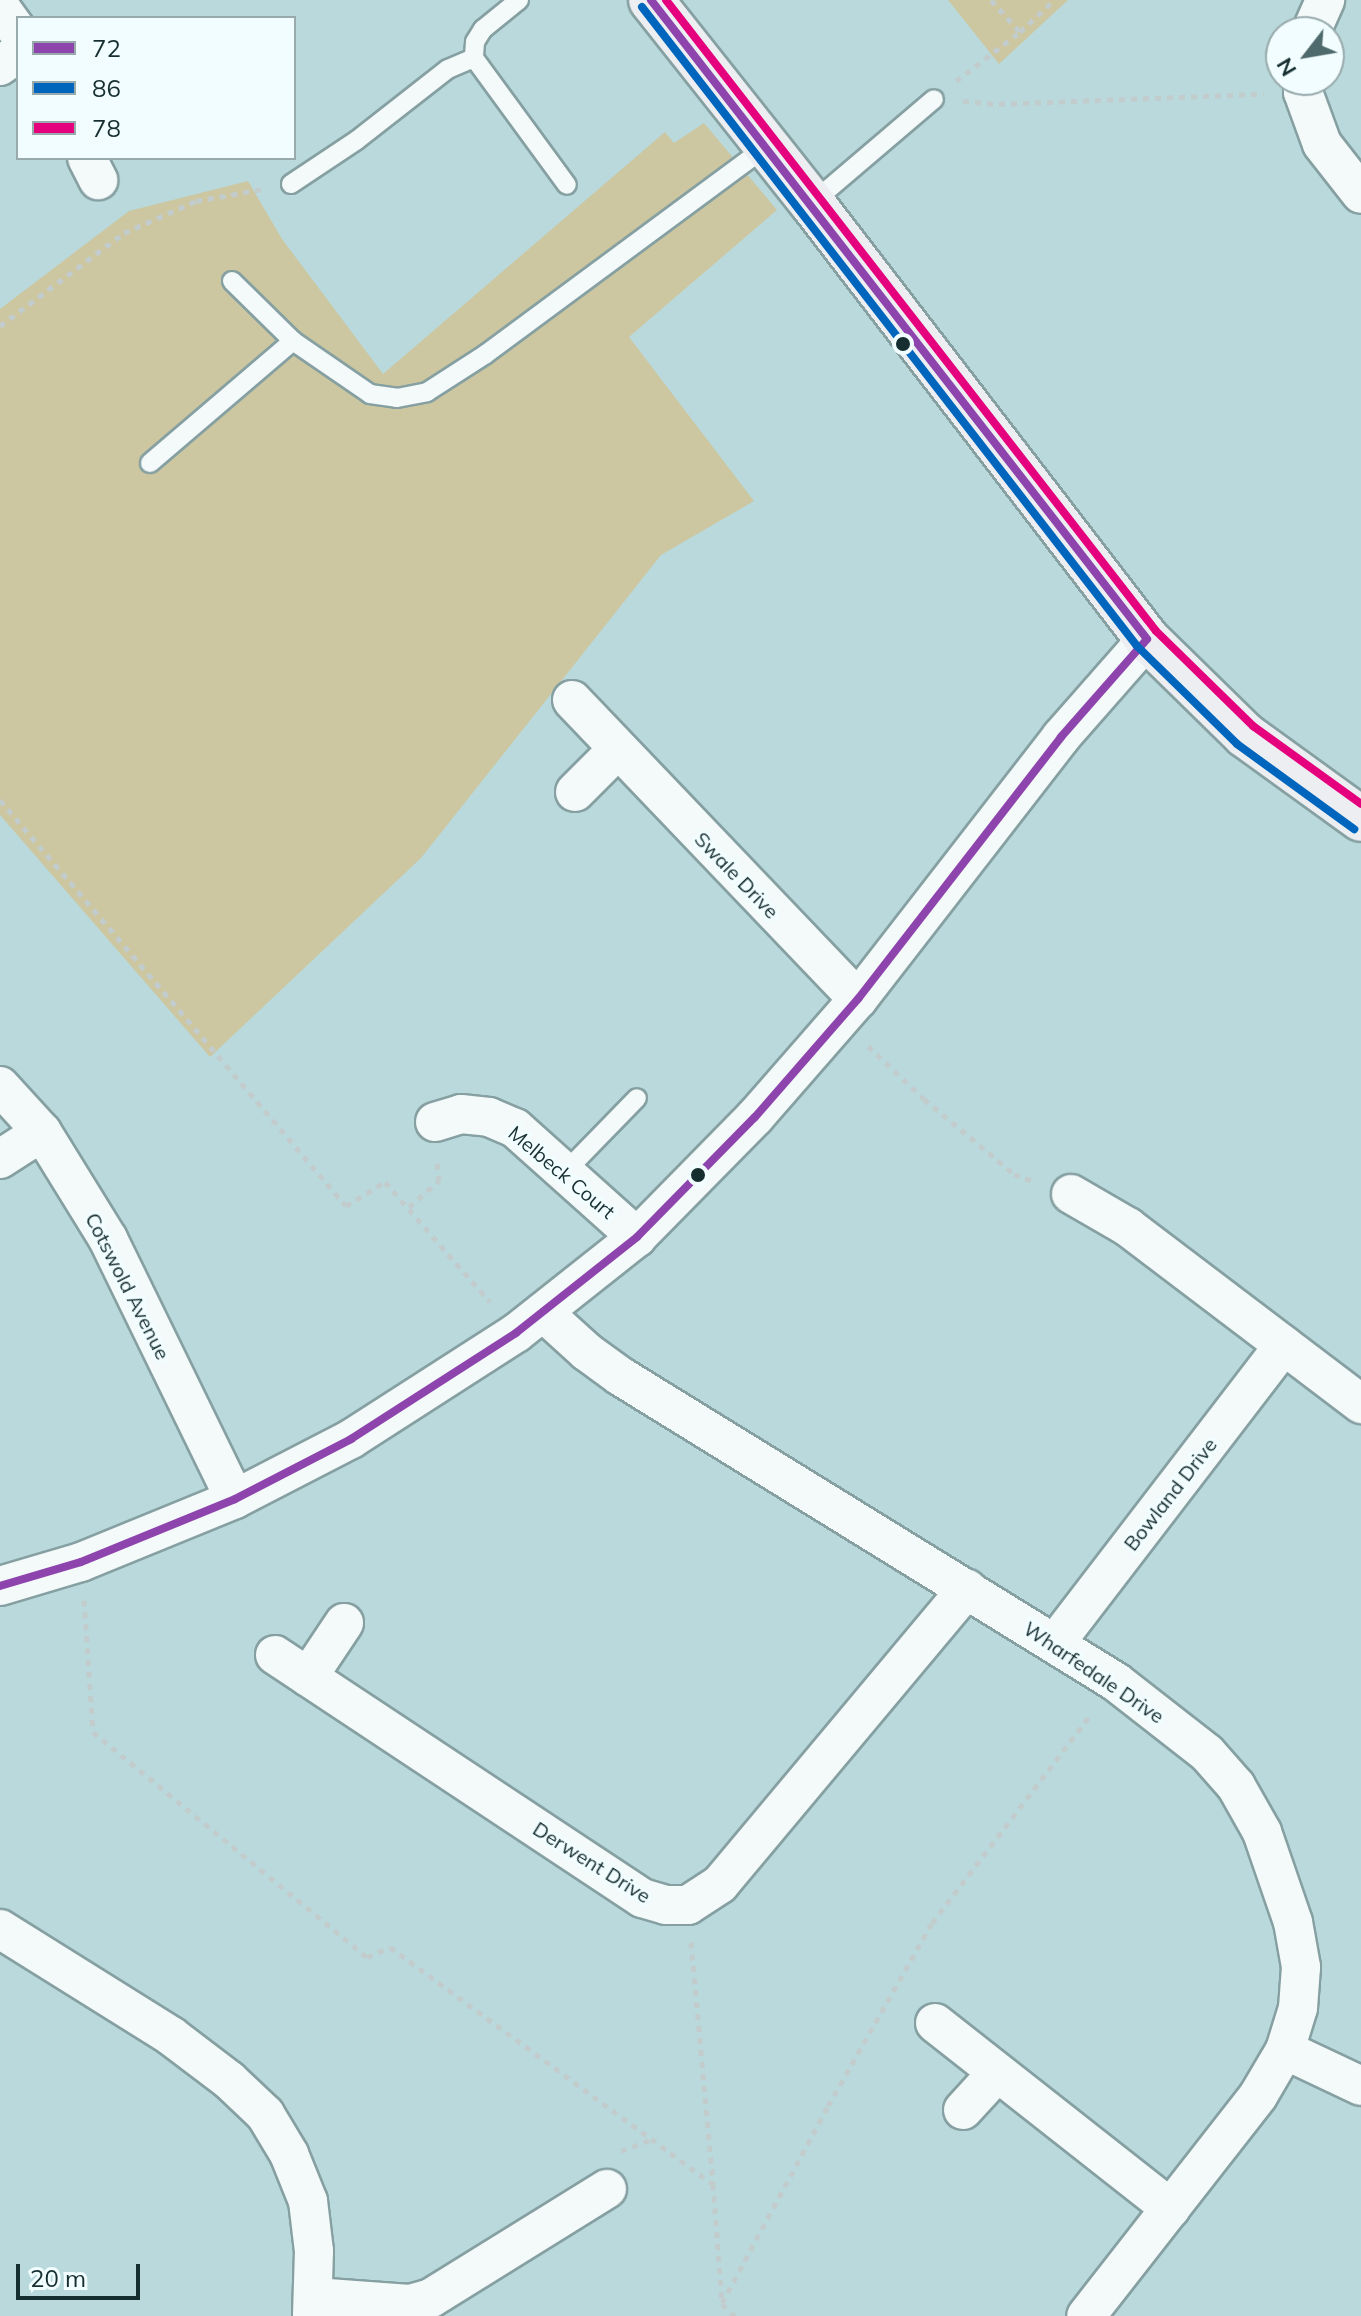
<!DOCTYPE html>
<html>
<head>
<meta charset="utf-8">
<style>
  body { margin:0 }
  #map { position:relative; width:1361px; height:2316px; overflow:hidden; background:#b9d9dc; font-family:Mulish,sans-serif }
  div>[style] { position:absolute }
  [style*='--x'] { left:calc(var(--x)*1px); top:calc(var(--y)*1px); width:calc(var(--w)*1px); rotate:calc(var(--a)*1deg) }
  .green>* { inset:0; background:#ccc7a1 }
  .path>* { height:5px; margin-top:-2.5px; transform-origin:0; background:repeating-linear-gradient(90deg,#c2cccd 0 6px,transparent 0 12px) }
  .roads { filter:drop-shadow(2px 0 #86a0a2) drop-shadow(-2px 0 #86a0a2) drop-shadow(0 2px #86a0a2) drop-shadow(0 -2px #86a0a2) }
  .service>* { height:18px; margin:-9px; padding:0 9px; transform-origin:9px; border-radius:9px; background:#f4f9fa }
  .minor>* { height:38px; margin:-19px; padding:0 19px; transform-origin:19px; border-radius:19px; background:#f4f9fa }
  .secondary>* { height:44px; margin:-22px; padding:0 22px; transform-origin:22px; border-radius:22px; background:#eceef2 }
  .bus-1>* { height:8px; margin:-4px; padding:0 4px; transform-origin:4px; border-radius:4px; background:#8e44ad }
  .bus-2>* { height:8px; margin:-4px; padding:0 4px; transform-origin:4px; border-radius:4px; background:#0065bd }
  .bus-3>* { height:8px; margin:-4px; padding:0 4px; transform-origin:4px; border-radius:4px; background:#e5007d }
  .dots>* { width:22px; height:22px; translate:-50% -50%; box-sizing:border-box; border:4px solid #f1fdfe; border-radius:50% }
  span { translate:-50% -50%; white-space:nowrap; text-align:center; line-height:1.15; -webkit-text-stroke:7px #f1fdfe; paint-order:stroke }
  .street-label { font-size:20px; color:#162e30 }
  .legend { position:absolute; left:16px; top:16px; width:280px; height:144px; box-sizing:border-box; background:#f1fdfe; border:2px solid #99aaac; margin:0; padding:10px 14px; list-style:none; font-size:24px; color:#162e30 }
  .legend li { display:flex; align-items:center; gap:16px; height:40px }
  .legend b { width:40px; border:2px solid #99aaac }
  .north { position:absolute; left:1265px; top:16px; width:80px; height:80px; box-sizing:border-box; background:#f1fdfe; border:2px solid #99aaac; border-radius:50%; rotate:239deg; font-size:22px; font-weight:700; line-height:32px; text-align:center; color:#162e30 }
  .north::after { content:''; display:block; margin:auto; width:28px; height:36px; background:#4f6a6c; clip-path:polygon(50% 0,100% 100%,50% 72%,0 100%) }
  .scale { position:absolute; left:16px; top:2264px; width:124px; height:36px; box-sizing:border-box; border:4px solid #162e30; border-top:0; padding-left:10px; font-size:24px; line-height:28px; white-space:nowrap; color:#162e30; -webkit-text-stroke:6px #f1fdfe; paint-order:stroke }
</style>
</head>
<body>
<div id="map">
  <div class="green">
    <i style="clip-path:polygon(948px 0,1068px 0,999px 64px)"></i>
    <i style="clip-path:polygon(704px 123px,777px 210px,629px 337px,754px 501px,661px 555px,421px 858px,210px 1057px,0 815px,0 309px,129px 211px,248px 181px,282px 239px,383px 374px,665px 132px,674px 143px)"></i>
  </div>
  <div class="path">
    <i style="--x:991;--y:0;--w:43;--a:47.8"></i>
    <i style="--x:1020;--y:32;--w:47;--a:-43.3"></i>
    <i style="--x:956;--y:81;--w:81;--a:-37.4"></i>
    <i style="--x:963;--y:101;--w:36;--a:5"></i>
    <i style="--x:999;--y:104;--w:265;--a:-2.2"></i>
    <i style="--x:0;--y:326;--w:155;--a:-36.9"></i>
    <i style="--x:124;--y:233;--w:79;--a:-24"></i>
    <i style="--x:196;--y:201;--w:68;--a:-10.2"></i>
    <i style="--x:0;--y:800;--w:533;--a:49.56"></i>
    <i style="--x:346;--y:1206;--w:46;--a:-31.6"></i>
    <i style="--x:385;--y:1182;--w:159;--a:48.8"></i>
    <i style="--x:868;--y:1046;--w:77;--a:43.4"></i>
    <i style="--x:924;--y:1099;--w:117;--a:39.8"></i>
    <i style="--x:1014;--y:1174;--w:23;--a:20"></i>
    <i style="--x:409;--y:1207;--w:40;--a:-41"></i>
    <i style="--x:439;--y:1181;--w:20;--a:-96"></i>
    <i style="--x:84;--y:1600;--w:132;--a:86.1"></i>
    <i style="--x:93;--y:1732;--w:355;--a:39.4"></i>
    <i style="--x:367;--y:1957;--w:25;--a:-23"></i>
    <i style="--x:390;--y:1947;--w:401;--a:36.3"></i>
    <i style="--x:713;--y:2184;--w:120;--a:85.7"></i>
    <i style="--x:722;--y:2304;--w:18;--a:43"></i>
    <i style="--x:691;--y:1942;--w:242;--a:84.8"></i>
    <i style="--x:621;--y:2151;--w:34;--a:-21"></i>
    <i style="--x:722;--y:2303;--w:224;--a:-61.7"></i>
    <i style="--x:828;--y:2106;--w:210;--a:-60.4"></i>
    <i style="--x:932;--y:1923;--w:264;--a:-52.7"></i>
  </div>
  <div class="roads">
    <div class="service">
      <i style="--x:519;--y:0;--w:46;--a:141.1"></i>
      <i style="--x:483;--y:29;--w:15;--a:122"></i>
      <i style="--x:475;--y:42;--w:16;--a:94"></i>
      <i style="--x:474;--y:58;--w:157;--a:53.8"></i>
      <i style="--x:291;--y:184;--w:79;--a:-33.7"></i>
      <i style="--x:357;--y:140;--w:115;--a:-38"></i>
      <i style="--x:448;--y:69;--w:28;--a:-23"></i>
      <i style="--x:812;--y:203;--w:160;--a:-40.4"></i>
      <i style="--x:232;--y:281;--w:86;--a:44.5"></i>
      <i style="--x:293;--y:341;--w:93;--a:34.5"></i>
      <i style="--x:370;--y:394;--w:27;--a:8"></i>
      <i style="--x:397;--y:398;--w:31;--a:-11"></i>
      <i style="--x:427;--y:392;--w:70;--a:-32.8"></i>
      <i style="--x:486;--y:354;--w:348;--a:-36.5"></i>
      <i style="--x:150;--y:463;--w:188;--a:-40.5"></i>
      <i style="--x:565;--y:1172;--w:103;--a:-45.8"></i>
    </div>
    <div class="minor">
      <i style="--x:0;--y:7;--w:31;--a:54"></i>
      <i style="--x:1311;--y:32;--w:35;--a:-66"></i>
      <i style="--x:0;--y:66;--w:22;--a:-36"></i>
      <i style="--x:1303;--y:80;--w:12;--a:90"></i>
      <i style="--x:1303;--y:92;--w:55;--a:69.9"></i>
      <i style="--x:1322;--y:144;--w:63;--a:52"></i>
      <i style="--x:87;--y:158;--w:25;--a:63"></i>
      <i style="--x:572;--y:700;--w:414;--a:46.3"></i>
      <i style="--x:575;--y:792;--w:59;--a:-45"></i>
      <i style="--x:0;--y:1086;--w:62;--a:47.6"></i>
      <i style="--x:42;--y:1132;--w:126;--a:58.3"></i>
      <i style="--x:108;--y:1239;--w:289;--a:64"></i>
      <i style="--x:435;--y:1122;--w:27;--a:-17"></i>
      <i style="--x:461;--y:1114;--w:28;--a:6"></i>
      <i style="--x:489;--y:1117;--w:28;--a:23"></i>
      <i style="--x:515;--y:1128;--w:164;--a:41.8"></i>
      <i style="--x:0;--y:1159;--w:50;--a:-32.7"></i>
      <i style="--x:1071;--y:1194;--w:66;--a:30.1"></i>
      <i style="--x:1128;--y:1227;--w:293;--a:37.2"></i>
      <i style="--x:544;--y:1313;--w:58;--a:42.2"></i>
      <i style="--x:587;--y:1352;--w:41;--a:36"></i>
      <i style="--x:620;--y:1376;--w:583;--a:31.67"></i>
      <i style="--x:1116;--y:1682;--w:115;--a:38"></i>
      <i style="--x:1207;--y:1753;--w:44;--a:48.7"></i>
      <i style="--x:1236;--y:1786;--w:53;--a:60.5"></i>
      <i style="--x:1262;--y:1832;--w:95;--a:71"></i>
      <i style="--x:1293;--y:1922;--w:46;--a:79.9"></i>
      <i style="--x:1301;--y:1967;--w:41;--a:94.2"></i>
      <i style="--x:1298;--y:2008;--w:44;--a:107.2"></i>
      <i style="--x:1285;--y:2050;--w:53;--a:120.4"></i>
      <i style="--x:1258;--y:2096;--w:279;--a:128"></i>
      <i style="--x:0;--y:1586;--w:84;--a:-16.5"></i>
      <i style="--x:81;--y:1562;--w:166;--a:-22.2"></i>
      <i style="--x:235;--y:1499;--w:131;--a:-27.3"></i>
      <i style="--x:351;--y:1439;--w:196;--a:-32.7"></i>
      <i style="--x:516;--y:1333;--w:154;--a:-38.4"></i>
      <i style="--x:637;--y:1237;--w:168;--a:-45.5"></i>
      <i style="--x:755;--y:1117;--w:157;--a:-48.9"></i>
      <i style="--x:858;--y:999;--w:331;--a:-52.2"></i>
      <i style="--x:1061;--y:737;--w:130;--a:-48.7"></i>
      <i style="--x:1056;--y:1642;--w:374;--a:-52.5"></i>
      <i style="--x:275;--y:1655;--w:440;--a:33.5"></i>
      <i style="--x:642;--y:1898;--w:25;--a:16"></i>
      <i style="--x:666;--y:1905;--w:22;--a:0"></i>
      <i style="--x:688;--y:1905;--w:38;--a:-33"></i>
      <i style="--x:720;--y:1884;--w:385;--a:-50.1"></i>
      <i style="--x:308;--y:1677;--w:65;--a:-56.3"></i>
      <i style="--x:0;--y:1929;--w:202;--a:32"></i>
      <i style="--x:171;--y:2036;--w:73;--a:37.2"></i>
      <i style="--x:229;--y:2080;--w:50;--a:43.4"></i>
      <i style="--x:265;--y:2114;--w:47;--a:59"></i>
      <i style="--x:289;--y:2154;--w:51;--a:68"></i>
      <i style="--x:308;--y:2201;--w:50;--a:83.2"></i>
      <i style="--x:314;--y:2251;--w:65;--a:91.8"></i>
      <i style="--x:935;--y:2023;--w:300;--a:38.2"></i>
      <i style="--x:1285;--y:2050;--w:84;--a:25.3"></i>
      <i style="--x:963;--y:2110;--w:49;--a:-47.5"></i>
      <i style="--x:314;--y:2297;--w:96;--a:4.2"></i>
      <i style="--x:410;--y:2304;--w:22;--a:-16"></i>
      <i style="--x:431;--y:2298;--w:207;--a:-31.8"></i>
    </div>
    <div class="secondary">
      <i style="--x:651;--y:0;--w:259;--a:51.6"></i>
      <i style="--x:812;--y:203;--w:550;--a:52.46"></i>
      <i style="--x:1147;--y:639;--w:137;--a:44.4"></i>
      <i style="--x:1245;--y:735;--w:143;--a:35.9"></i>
    </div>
  </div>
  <div class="bus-1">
    <i style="--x:0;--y:1586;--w:84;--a:-16.5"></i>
    <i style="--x:81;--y:1562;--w:166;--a:-22.2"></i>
    <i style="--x:235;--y:1499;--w:131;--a:-27.3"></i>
    <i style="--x:351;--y:1439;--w:196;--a:-32.7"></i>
    <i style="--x:516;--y:1333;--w:154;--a:-38.4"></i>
    <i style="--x:637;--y:1237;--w:168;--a:-45.5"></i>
    <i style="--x:755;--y:1117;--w:157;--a:-48.9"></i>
    <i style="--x:858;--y:999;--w:331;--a:-52.2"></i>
    <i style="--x:1061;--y:737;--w:130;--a:-48.7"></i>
    <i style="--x:1147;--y:639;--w:809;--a:-127.82"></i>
  </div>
  <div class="bus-2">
    <i style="--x:642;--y:7;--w:808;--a:52.24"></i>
    <i style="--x:1137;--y:646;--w:140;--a:44.4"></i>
    <i style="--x:1237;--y:744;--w:145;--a:36"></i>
  </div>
  <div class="bus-3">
    <i style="--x:666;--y:0;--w:799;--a:52.17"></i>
    <i style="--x:1156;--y:631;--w:136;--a:44.4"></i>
    <i style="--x:1253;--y:726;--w:133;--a:35.8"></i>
  </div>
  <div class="dots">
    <i style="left:903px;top:344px;background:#162e30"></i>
    <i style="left:698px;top:1175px;background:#162e30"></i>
  </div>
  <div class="street-label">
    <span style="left:737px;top:875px;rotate:46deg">Swale Drive</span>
    <span style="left:562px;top:1172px;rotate:40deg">Melbeck Court</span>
    <span style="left:128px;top:1286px;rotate:63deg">Cotswold Avenue</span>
    <span style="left:1170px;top:1494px;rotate:-52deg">Bowland Drive</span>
    <span style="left:1094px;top:1672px;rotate:34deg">Wharfedale Drive</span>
    <span style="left:592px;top:1862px;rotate:32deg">Derwent Drive</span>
  </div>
  <ul class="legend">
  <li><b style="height:10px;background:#8e44ad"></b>72</li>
  <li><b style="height:10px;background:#0065bd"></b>86</li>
  <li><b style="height:10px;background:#e5007d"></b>78</li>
  </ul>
  <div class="north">N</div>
  <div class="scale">20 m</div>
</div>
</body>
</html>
